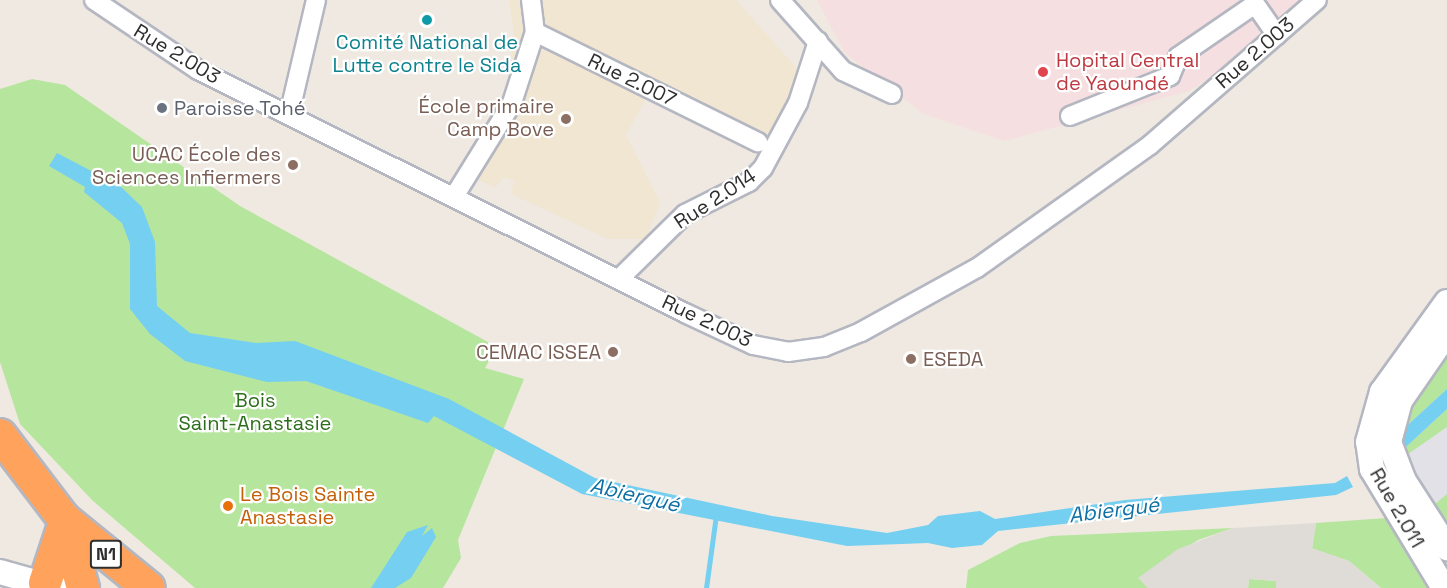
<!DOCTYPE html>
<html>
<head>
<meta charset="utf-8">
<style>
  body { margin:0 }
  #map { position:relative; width:1447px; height:588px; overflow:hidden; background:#efe9e1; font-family:"Space Grotesk",sans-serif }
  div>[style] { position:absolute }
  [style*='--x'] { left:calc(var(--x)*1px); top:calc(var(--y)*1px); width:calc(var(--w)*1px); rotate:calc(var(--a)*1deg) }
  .industrial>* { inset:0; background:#e3e1e8 }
  .education>* { inset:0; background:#f0e6d1 }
  .medical>* { inset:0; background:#f5dfe0 }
  .green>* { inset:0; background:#b6e59e }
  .plaza>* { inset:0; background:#dfdcd8 }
  .water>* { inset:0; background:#75cff0 }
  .stream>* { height:5px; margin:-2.5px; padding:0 2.5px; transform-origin:2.5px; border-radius:2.5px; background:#75cff0 }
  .roads { filter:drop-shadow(2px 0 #b4b7c1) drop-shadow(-2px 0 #b4b7c1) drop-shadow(0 2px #b4b7c1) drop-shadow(0 -2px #b4b7c1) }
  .street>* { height:18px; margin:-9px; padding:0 9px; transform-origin:9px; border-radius:9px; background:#fff }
  .secondary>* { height:24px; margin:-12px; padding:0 12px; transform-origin:12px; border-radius:12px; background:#fff }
  .highway>* { height:32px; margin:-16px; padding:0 16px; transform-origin:16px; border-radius:16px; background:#ffa35c }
  .dots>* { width:16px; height:16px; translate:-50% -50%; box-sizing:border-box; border:3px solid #fff; border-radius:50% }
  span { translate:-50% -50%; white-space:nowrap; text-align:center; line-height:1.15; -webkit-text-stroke:4.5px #fff; paint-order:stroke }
  .shield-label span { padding:2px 4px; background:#fff; border:2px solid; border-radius:4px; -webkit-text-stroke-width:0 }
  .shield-label { font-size:18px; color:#2e2e2e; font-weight:700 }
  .culture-label { font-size:20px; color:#0d838f }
  .street-label { font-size:20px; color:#2e2e2e }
  .health-label { font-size:20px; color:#be3a42 }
  .left { translate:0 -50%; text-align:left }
  .education-label { font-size:20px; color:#785e54 }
  .right { translate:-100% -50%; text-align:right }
  .worship-label { font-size:20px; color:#5b616d }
  .park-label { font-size:20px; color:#2c6e1b }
  .food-label { font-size:20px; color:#c56008 }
  .water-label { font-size:21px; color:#0d6fa3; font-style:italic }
</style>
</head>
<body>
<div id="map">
  <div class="industrial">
    <i style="clip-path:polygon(1447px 427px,1447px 494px,1435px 505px,1426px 501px,1400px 459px)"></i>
  </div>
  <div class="education">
    <i style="clip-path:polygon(509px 0,736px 0,801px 73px,783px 121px,758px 155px,647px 96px,626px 135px,660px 202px,646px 239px,608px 239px,511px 194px,514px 181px,504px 177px,495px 188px,471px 176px,502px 112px,514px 37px)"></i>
  </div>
  <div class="medical">
    <i style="clip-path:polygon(817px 0,1313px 0,1259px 45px,1189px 91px,1004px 141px,923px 114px,845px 53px)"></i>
  </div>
  <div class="green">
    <i style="clip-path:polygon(32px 79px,65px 85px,240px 206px,497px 347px,485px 368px,524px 379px,458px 540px,461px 558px,443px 588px,195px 588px,93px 501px,20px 424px,0 362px,0 89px)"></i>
    <i style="clip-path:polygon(1447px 333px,1447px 389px,1389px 442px)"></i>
    <i style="clip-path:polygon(1447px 409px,1447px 427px,1401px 459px,1426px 501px,1435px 504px,1447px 494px,1447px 548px,1393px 459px)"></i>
    <i style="clip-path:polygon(1387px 518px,1428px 588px,1381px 588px,1349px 561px,1312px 549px,1316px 523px)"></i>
    <i style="clip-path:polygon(1233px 528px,1198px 540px,1139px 578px,1148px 588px,966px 588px,968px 570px,1020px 543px,1051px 536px)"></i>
    <i style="clip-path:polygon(1249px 579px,1276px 581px,1276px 588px,1248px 588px)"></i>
  </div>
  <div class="plaza">
    <i style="clip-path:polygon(1316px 523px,1312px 548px,1349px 561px,1381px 588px,1276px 588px,1276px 581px,1249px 579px,1248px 588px,1148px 588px,1138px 578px,1178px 549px,1233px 528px)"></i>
  </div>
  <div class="water">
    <i style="clip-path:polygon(57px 153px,120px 186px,142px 207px,155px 242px,157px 306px,190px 333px,256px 343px,295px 341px,449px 399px,595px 478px,772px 516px,887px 533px,928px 525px,938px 516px,980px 511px,995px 519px,1125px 500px,1335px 483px,1347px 476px,1353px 487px,1336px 495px,998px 531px,982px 545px,952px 548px,928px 543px,847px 546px,582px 494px,434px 416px,428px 423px,306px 381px,267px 382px,185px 361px,150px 334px,130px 309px,130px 244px,122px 223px,84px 192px,85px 187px,49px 166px)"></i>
    <i style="clip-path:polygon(1447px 389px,1447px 409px,1393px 459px,1389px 442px)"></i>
    <i style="clip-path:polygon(428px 525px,422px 536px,432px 528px,436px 537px,411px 578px,395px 588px,371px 588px,407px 532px)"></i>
  </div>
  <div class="stream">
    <i style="--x:706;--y:588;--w:74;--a:-82.2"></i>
  </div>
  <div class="roads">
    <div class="street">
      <i style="--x:94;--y:0;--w:125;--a:33.9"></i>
      <i style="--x:198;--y:70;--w:544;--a:26.52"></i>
      <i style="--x:685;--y:313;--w:75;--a:25.2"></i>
      <i style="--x:753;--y:345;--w:36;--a:11"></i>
      <i style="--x:788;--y:352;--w:36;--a:-8"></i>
      <i style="--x:824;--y:347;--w:40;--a:-22"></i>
      <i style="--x:861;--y:332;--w:132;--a:-28.9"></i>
      <i style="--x:977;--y:268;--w:212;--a:-35.4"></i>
      <i style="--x:1150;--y:145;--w:221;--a:-41"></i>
      <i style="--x:531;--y:0;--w:32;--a:83"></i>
      <i style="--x:535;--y:32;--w:249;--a:26.3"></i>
      <i style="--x:780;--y:0;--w:95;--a:48.4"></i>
      <i style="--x:843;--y:71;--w:54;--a:25.1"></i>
      <i style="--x:289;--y:115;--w:118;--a:-76.8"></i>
      <i style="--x:1070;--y:116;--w:108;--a:-21.8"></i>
      <i style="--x:1170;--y:76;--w:21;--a:-67"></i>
      <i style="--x:1178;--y:57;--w:93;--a:-34.5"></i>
      <i style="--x:1255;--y:4;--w:38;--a:55"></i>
      <i style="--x:455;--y:195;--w:108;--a:-58.2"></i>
      <i style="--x:512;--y:103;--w:75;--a:-72.1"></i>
      <i style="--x:620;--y:278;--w:91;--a:-44.6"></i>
      <i style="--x:685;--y:214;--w:72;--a:-26.6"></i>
      <i style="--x:749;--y:182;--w:20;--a:-45"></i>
      <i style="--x:763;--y:168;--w:74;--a:-61.7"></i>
      <i style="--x:798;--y:103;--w:65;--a:-72.1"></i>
    </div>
    <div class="secondary">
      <i style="--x:1447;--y:333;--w:83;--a:124.7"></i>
      <i style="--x:1400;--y:401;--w:42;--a:105"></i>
      <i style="--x:1389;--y:442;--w:42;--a:69"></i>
      <i style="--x:1404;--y:481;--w:80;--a:57.3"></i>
      <i style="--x:0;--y:572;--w:58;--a:15.9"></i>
      <i style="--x:1444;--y:588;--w:139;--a:-121.2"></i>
      <i style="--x:1372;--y:469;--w:27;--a:-98"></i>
      <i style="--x:1368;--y:442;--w:52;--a:-74.4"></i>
      <i style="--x:1382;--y:392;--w:111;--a:-54.2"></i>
    </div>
    <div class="highway">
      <i style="--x:0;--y:435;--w:106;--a:52.7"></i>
      <i style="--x:64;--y:519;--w:109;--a:39.1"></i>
      <i style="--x:64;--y:519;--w:72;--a:74.6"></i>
      <i style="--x:45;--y:583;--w:64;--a:-71.8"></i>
    </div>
  </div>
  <div class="dots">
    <i style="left:427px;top:20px;background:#0f9aa8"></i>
    <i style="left:1043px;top:72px;background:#e0444e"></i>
    <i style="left:162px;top:108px;background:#6b7280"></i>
    <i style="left:566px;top:119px;background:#8d6e63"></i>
    <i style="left:293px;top:165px;background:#8d6e63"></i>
    <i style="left:613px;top:352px;background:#8d6e63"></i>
    <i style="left:911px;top:359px;background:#8d6e63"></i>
    <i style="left:228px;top:506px;background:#e8710a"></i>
  </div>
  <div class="shield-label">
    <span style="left:106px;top:554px">N1</span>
  </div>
  <div class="culture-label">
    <span style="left:427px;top:54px">Comité National de<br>Lutte contre le Sida</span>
  </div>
  <div class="street-label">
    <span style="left:1255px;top:53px;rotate:-41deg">Rue 2.003</span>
    <span style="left:177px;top:54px;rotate:31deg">Rue 2.003</span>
    <span style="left:632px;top:80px;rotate:26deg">Rue 2.007</span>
    <span style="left:715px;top:199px;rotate:-33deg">Rue 2.014</span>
    <span style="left:707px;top:321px;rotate:25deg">Rue 2.003</span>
    <span style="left:1397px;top:508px;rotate:60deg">Rue 2.011</span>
  </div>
  <div class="health-label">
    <span class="left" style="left:1056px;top:72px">Hopital Central<br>de Yaoundé</span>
  </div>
  <div class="education-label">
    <span class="right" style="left:554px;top:118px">École primaire<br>Camp Bove</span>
    <span class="right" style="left:281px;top:166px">UCAC École des<br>Sciences Infiermers</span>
    <span class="right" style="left:601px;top:352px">CEMAC ISSEA</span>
    <span class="left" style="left:923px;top:359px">ESEDA</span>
  </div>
  <div class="worship-label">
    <span class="left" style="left:174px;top:108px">Paroisse Tohé</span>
  </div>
  <div class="park-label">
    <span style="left:255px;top:412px">Bois<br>Saint-Anastasie</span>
  </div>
  <div class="food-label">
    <span class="left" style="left:240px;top:506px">Le Bois Sainte<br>Anastasie</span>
  </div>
  <div class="water-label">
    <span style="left:635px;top:495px;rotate:13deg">Abiergué</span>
    <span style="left:1114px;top:510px;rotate:-7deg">Abiergué</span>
  </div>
</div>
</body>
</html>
